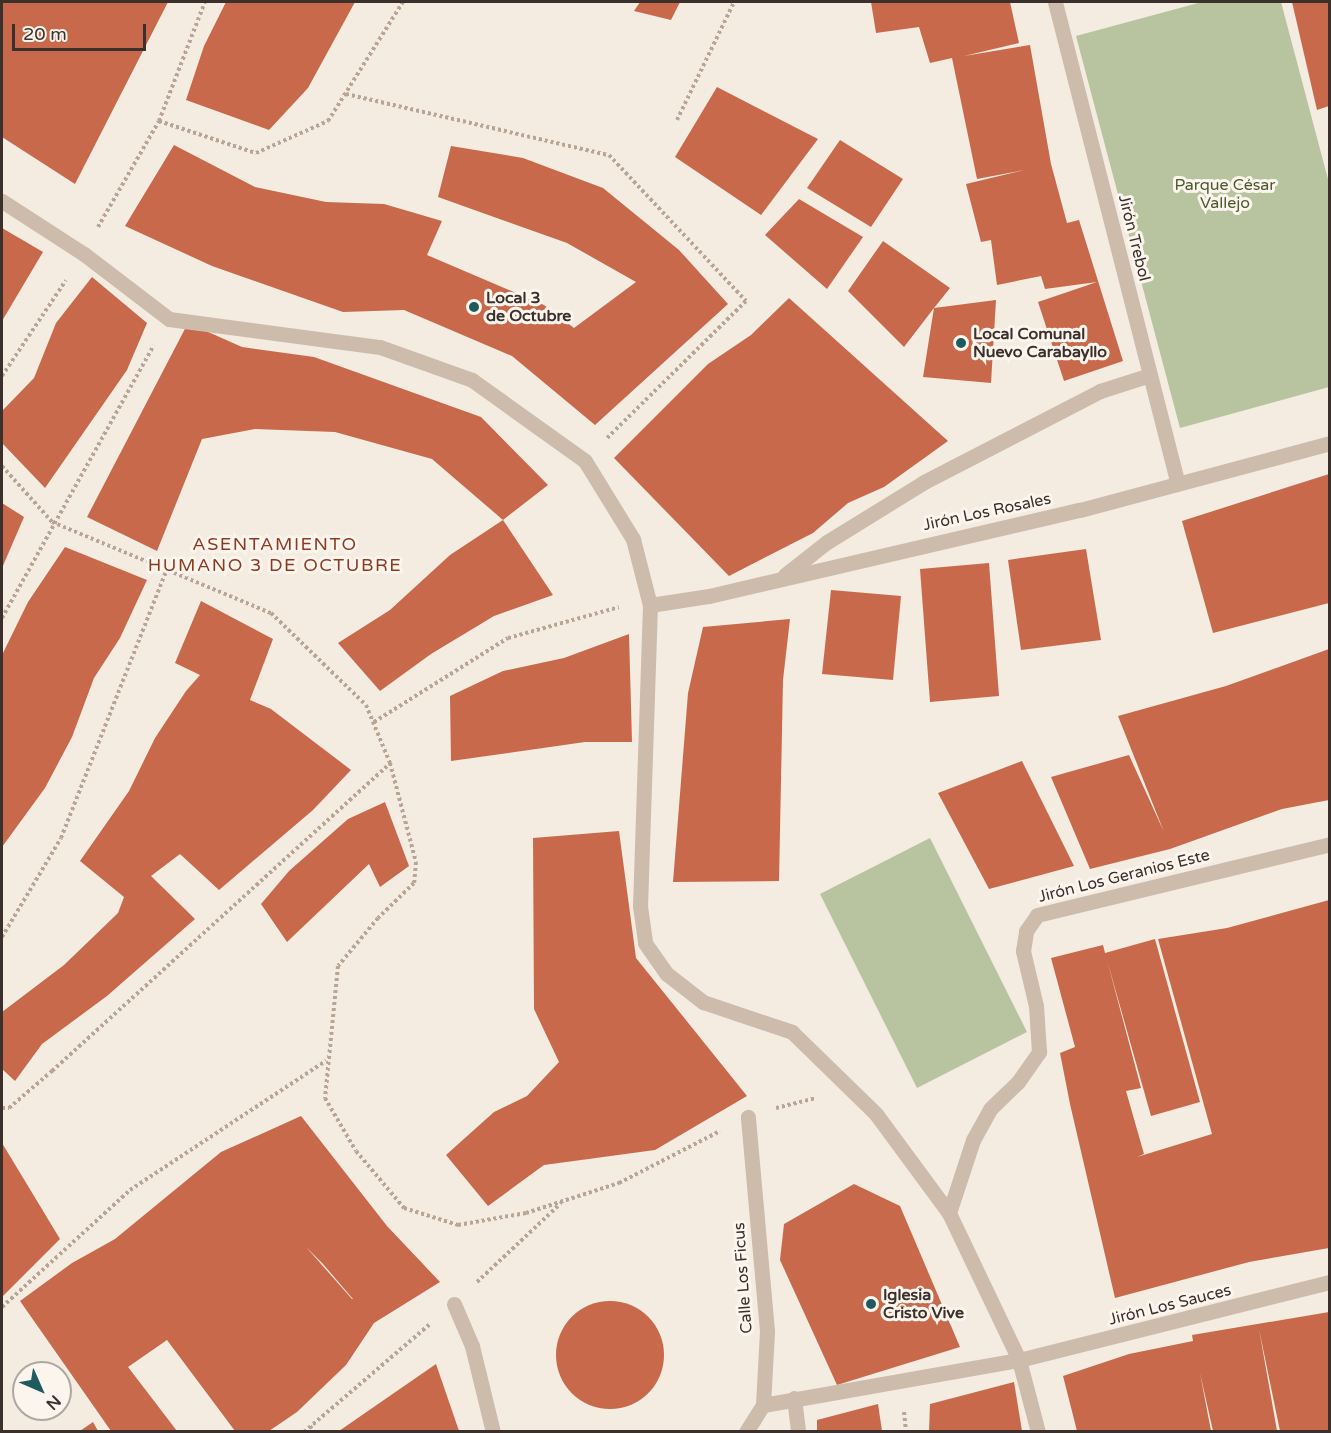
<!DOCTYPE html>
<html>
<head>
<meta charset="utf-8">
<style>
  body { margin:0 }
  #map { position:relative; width:1331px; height:1433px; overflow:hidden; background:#f4ebe1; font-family:"Varela Round",sans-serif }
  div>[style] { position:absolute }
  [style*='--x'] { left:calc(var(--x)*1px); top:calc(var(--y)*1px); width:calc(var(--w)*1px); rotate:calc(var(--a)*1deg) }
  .green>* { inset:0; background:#b8c4a0 }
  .building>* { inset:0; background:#c8694b }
  .round { border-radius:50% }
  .path>* { height:4px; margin-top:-2px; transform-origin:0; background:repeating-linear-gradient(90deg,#b9a596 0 3px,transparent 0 6px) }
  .minor>* { height:15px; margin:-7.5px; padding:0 7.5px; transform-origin:7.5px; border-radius:7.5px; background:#cdbbac }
  .dots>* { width:16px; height:16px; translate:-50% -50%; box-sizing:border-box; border:3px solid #fbf5ee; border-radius:50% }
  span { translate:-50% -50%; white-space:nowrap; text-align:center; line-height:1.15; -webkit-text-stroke:6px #fbf5ee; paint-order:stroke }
  .park-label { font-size:16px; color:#4a5a2e }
  .street-label { font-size:16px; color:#3b302b }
  .poi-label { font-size:16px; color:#3b302b; font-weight:700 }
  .left { translate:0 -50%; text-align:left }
  .neighbourhood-label { font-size:18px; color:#8c3b22; letter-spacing:1.5px }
  .frame { position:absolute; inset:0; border:3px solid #3b302b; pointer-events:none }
  .north { position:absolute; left:12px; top:1361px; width:60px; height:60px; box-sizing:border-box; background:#fbf5ee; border:2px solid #aea6a0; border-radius:50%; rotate:135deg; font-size:16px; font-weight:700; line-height:24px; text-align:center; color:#3b302b }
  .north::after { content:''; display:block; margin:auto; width:21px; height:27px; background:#1f5a5e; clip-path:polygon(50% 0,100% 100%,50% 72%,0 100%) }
  .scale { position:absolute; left:12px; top:24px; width:134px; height:27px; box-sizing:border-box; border:3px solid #3b302b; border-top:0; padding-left:8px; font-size:18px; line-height:21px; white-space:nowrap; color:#3b302b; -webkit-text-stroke:4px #fbf5ee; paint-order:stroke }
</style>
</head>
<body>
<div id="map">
  <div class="green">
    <i style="clip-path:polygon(1202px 2px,1281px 2px,1329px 183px,1329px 387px,1180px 428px,1076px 36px)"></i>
    <i style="clip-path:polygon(930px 838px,1027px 1032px,917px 1088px,820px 894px)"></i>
  </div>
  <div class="building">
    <i style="clip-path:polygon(2px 2px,168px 2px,75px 184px,2px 137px)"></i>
    <i style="clip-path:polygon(226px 2px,355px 2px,308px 88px,269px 130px,186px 100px,204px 46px)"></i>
    <i style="clip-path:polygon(640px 2px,680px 2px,671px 20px,634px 11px)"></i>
    <i style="clip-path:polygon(871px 2px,1010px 2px,1019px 43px,964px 56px,1030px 45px,1051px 164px,1067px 223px,1079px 220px,1123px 361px,1064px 381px,1038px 302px,1097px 282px,1045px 289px,1041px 276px,997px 285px,991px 240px,981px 242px,966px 184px,1024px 170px,977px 179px,952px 58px,930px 63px,919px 27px,876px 33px)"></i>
    <i style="clip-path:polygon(1292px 2px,1329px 2px,1329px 106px,1317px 110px)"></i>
    <i style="clip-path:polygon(717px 87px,818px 139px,761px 215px,675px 157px)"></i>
    <i style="clip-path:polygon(840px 140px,903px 179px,871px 227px,807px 188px)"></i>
    <i style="clip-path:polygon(174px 145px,255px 187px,326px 202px,384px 204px,442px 221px,427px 255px,544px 305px,574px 328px,636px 282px,567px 243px,438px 197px,451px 146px,523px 158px,603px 188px,679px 250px,728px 304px,595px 425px,512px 356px,404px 310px,343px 312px,212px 266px,125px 226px)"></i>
    <i style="clip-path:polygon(799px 199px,863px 237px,827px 289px,765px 235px)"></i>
    <i style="clip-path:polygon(2px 228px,43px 252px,2px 321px)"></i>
    <i style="clip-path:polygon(883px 241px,950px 288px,934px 308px,996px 300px,991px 383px,923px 377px,934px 308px,904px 347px,848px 291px)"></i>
    <i style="clip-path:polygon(92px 277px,147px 323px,127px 370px,45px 488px,2px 443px,2px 411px,34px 378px,56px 323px)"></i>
    <i style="clip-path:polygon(789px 298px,948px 441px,884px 487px,848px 503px,813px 533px,729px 576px,614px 458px,708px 364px,751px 335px)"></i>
    <i style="clip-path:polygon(188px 323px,242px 347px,314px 357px,481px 417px,548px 485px,503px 520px,553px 595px,494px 616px,431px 654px,380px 691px,338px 643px,390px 610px,450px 555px,503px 520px,432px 459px,335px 432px,255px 429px,202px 439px,157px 551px,87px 517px)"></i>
    <i style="clip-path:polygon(1329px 474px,1329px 603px,1213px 633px,1182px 521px)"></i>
    <i style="clip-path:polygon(2px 503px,24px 517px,2px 568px)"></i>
    <i style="clip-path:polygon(65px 547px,147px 580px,120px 638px,94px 678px,72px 737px,45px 788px,2px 847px,2px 655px,28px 602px)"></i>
    <i style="clip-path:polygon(1086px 549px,1101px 640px,1021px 650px,1008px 560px)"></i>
    <i style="clip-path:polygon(989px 563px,999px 696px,930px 702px,920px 569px)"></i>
    <i style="clip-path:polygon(831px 590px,901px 596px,893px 680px,822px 674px)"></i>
    <i style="clip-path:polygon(201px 601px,273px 639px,250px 700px,271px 709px,351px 770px,313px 810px,219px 890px,180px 854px,151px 876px,195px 919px,107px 996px,42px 1044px,15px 1081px,2px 1069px,2px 1012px,64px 965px,118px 913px,124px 897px,80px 861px,129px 791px,155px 738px,186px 691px,200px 675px,175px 663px)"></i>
    <i style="clip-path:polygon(790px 619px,783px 680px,779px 881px,673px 882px,688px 693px,703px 627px)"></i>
    <i style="clip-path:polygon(629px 634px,632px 742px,585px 742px,451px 761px,450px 696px,503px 671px,564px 658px)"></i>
    <i style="clip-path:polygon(1329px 649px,1329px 800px,1282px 809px,1170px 849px,1090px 869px,1051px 777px,1129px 755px,1164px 832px,1118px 716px,1226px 686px)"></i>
    <i style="clip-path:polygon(1022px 761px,1074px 866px,989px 889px,938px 793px)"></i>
    <i style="clip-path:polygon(385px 802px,409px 866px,380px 887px,369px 864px,287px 942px,261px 904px,289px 871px,348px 819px)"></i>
    <i style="clip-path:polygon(619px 831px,636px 958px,747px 1096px,655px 1150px,544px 1165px,488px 1206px,446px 1155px,494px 1112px,527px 1096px,559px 1062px,534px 1009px,533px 838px)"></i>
    <i style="clip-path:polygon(1329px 900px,1329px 1248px,1249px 1262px,1115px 1298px,1070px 1104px,1060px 1053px,1075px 1047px,1051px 958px,1103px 945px,1105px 953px,1155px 939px,1200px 1102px,1151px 1116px,1107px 960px,1141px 1088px,1126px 1091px,1144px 1154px,1137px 1157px,1212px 1134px,1158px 939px,1227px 928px)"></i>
    <i style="clip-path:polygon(evenodd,301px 1116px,387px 1226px,440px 1282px,374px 1323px,346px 1365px,297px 1412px,269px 1431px,235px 1431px,167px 1340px,128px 1367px,177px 1431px,111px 1431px,20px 1301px,72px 1263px,115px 1239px,221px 1152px,301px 1116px,306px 1247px,323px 1264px,353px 1299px,352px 1299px,306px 1247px)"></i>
    <i style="clip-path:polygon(2px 1143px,60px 1239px,2px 1297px)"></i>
    <i style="clip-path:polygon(854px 1184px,900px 1206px,960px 1347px,837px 1385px,780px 1260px,784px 1224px)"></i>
    <i class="round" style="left:556px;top:1301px;width:108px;height:108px"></i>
    <i style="clip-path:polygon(1329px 1312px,1329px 1431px,1280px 1431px,1259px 1329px,1277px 1431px,1213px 1431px,1200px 1373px,1211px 1431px,1077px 1431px,1063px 1376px,1129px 1354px,1193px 1341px,1192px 1335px)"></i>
    <i style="clip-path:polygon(436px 1364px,459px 1431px,339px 1431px)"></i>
    <i style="clip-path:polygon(1014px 1382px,1022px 1431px,929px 1431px,930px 1404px)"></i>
    <i style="clip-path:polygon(878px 1404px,882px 1431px,817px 1431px,817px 1420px)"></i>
    <i style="clip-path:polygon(93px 1422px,98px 1431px,80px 1431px)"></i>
  </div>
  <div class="path">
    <i style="--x:346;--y:94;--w:270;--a:13.1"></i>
    <i style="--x:609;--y:155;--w:200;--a:46.8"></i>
    <i style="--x:746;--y:301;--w:197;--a:135.4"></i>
    <i style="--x:677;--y:120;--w:131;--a:-64.2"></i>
    <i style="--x:159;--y:121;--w:102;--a:18.3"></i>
    <i style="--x:256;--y:153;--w:79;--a:-24"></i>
    <i style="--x:328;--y:121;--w:141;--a:-57.8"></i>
    <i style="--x:98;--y:227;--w:122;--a:-60.1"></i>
    <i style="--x:159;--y:121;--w:128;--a:-68.9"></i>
    <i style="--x:2;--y:376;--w:115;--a:-56.3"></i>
    <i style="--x:2;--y:466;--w:75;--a:48.2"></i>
    <i style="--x:52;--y:522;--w:237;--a:22.6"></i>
    <i style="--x:271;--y:613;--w:132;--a:44.1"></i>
    <i style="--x:366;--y:705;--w:63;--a:67.5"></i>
    <i style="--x:390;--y:763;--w:102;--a:75.3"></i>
    <i style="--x:416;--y:862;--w:21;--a:95"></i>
    <i style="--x:414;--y:883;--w:50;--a:135.8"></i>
    <i style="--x:378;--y:918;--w:62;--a:129.8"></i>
    <i style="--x:338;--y:966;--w:133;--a:95.6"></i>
    <i style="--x:325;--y:1098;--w:61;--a:59.7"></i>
    <i style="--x:356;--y:1151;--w:75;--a:49.9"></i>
    <i style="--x:404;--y:1208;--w:57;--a:17.5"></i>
    <i style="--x:458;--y:1225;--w:69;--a:-10"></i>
    <i style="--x:526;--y:1213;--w:98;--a:-17.9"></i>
    <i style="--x:619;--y:1183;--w:114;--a:-27.2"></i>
    <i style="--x:2;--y:618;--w:312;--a:-60.9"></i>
    <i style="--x:374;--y:722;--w:158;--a:-32.1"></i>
    <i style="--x:508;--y:638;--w:115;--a:-15.6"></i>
    <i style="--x:2;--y:937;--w:115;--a:-59.2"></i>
    <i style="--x:61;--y:838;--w:289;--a:-68.5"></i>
    <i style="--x:2;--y:1108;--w:7;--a:0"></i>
    <i style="--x:9;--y:1108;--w:57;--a:-40.7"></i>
    <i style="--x:52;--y:1071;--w:457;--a:-42.3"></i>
    <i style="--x:776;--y:1108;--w:41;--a:-14"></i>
    <i style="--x:477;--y:1282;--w:115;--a:-43.2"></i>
    <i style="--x:2;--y:1307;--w:173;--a:-42.4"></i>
    <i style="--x:130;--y:1190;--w:235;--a:-33.4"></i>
    <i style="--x:904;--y:1412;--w:20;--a:84"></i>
    <i style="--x:310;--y:1426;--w:7;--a:56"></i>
    <i style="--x:304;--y:1432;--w:165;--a:-40.6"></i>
  </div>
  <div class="minor">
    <i style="--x:1055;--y:2;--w:497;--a:75.7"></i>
    <i style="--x:2;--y:201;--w:98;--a:32.9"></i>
    <i style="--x:84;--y:254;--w:107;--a:37.4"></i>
    <i style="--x:169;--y:319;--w:213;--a:7.6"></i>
    <i style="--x:380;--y:347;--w:98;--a:19.7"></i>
    <i style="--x:472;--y:380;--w:139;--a:35.6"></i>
    <i style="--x:585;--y:461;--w:92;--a:58.4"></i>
    <i style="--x:633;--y:539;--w:68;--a:75.6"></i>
    <i style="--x:650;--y:605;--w:301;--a:91.9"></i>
    <i style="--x:640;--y:906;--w:37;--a:82"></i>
    <i style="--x:645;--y:943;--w:38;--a:55"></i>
    <i style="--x:667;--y:974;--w:46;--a:37.9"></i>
    <i style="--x:703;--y:1002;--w:94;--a:18.6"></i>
    <i style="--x:792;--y:1032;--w:117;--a:44.3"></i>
    <i style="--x:876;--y:1114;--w:123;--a:53.6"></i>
    <i style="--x:949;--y:1213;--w:163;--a:64.5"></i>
    <i style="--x:1019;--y:1360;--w:74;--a:75.2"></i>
    <i style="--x:785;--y:575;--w:53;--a:-38.2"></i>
    <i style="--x:827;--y:542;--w:114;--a:-31.7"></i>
    <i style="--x:924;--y:482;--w:198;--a:-27.3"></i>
    <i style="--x:1100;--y:391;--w:52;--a:-17.7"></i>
    <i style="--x:650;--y:605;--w:60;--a:-8.7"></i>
    <i style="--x:709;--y:596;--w:381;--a:-13.1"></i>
    <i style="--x:1080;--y:510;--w:259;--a:-15"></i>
    <i style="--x:949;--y:1213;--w:77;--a:-71.8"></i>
    <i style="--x:973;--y:1140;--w:35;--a:-61"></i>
    <i style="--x:990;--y:1109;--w:39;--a:-44"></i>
    <i style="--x:1018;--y:1082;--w:37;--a:-55"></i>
    <i style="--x:1039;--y:1052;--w:46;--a:-93.7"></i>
    <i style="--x:1036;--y:1006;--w:57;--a:-103.3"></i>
    <i style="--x:1023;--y:951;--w:20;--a:-81"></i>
    <i style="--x:1026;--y:931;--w:19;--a:-55"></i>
    <i style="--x:1037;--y:915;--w:301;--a:-13.6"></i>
    <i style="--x:454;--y:1304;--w:46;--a:66.8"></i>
    <i style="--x:472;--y:1346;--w:89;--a:76.3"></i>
    <i style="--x:794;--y:1398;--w:34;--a:83"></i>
    <i style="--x:763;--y:1405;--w:260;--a:-10"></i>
    <i style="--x:1019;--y:1360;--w:321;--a:-14.1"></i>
    <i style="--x:746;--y:1432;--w:32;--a:-58"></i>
    <i style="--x:763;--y:1405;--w:74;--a:-86.9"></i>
    <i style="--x:767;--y:1331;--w:215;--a:-95.1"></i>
  </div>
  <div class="dots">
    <i style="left:474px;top:307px;background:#1f5a5e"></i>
    <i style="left:961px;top:343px;background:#1f5a5e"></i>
    <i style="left:871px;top:1304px;background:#1f5a5e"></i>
  </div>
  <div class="park-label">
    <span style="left:1225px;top:194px">Parque César<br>Vallejo</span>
  </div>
  <div class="street-label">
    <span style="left:1134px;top:238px;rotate:76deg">Jirón Trebol</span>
    <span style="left:987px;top:512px;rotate:-12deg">Jirón Los Rosales</span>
    <span style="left:1124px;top:876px;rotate:-14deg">Jirón Los Geranios Este</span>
    <span style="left:743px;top:1278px;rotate:-94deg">Calle Los Ficus</span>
    <span style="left:1170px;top:1305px;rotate:-14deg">Jirón Los Sauces</span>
  </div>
  <div class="poi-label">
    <span class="left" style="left:486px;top:307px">Local 3<br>de Octubre</span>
    <span class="left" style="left:973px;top:343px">Local Comunal<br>Nuevo Carabayllo</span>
    <span class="left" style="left:883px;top:1304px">Iglesia<br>Cristo Vive</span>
  </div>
  <div class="neighbourhood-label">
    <span style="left:275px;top:555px">ASENTAMIENTO<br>HUMANO 3 DE OCTUBRE</span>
  </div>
  <div class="frame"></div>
  <div class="north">N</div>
  <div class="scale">20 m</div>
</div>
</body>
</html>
